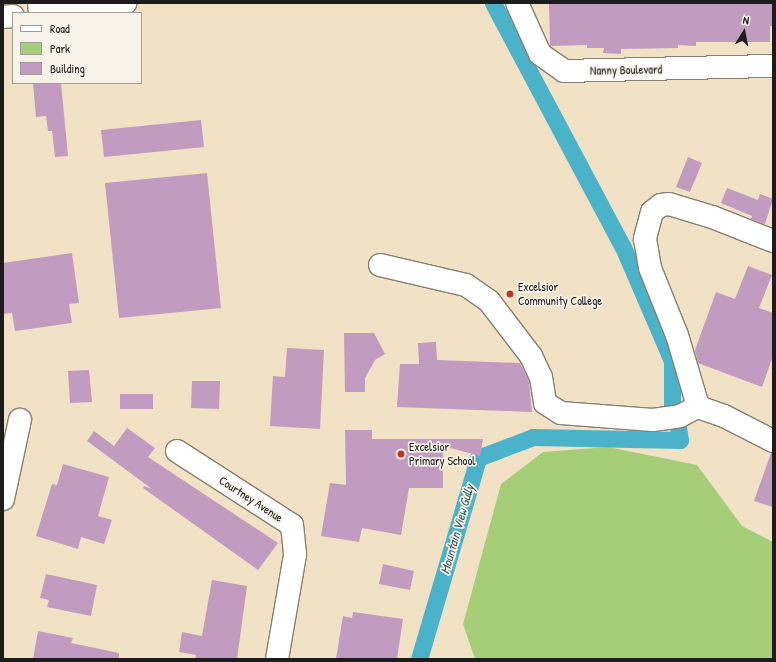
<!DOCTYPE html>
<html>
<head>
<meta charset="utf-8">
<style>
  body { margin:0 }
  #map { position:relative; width:776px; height:662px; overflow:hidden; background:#f1e2c6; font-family:"Patrick Hand",sans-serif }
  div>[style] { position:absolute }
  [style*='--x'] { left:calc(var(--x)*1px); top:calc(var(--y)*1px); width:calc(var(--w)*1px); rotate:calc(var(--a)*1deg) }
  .green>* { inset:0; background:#a6ce79 }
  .canal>* { height:17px; margin:-8.5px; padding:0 8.5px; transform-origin:8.5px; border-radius:8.5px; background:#4bb3c9 }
  .building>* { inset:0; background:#c19bc0 }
  .roads { filter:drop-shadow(1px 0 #867f71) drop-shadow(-1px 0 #867f71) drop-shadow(0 1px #867f71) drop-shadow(0 -1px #867f71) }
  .minor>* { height:22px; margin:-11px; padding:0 11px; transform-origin:11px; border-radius:11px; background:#fff }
  .dots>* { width:11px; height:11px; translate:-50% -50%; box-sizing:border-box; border:2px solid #f7f3e8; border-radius:50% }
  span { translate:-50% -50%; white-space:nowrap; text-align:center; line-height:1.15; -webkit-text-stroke:3.5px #f7f3e8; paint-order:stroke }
  .street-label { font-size:12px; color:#1c1c1c }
  .poi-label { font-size:12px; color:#1c1c1c }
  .left { translate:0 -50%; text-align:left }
  .water-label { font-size:13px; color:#2f5861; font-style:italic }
  .frame { position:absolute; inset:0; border:4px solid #1c1c1c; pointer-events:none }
  .legend { position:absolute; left:12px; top:12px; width:130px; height:72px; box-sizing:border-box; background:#f7f3e8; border:1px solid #9f9d96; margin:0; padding:5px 7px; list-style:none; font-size:12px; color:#1c1c1c }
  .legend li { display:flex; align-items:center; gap:8px; height:20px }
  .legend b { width:20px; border:1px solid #9f9d96 }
  .north { position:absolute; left:724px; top:12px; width:40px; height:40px; -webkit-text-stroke:3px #f7f3e8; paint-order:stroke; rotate:10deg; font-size:11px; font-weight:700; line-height:16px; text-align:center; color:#1c1c1c }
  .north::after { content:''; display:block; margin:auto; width:14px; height:18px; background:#1c1c1c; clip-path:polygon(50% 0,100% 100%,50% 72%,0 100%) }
</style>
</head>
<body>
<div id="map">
  <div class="green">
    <i style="clip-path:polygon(608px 447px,697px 465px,742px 526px,773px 542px,773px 659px,475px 659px,463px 624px,501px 484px,543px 452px)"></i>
  </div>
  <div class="canal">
    <i style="--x:493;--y:3;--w:276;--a:62"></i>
    <i style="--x:623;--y:247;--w:124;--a:66.7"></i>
    <i style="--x:672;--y:361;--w:50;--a:90"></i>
    <i style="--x:419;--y:659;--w:209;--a:-73.6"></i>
    <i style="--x:478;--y:458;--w:59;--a:-20.9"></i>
    <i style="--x:533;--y:437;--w:147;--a:1.2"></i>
    <i style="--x:680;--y:440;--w:19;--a:-99"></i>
  </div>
  <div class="building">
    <i style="clip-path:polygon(549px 3px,773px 3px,773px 26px,770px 26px,770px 42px,696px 42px,696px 46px,678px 45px,678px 48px,621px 49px,621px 54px,603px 53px,604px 48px,587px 48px,587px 45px,550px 46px)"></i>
    <i style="clip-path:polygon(33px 83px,61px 83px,68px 156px,55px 157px,52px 131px,48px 131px,46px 116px,36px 117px)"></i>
    <i style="clip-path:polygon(201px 120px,204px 147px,104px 157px,101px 130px)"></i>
    <i style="clip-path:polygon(688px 157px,702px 163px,690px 192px,676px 187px)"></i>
    <i style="clip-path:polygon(207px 173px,221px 308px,119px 318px,105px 183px)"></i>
    <i style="clip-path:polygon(727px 188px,758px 200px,760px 194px,773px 199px,765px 224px,751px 219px,752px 216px,721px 203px)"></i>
    <i style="clip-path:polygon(72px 253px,79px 303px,69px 304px,72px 323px,15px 331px,12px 313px,3px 314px,3px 263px)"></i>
    <i style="clip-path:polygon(748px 266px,772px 275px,759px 308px,773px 313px,773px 356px,762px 387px,698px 363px,695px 350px,716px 292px,735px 299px)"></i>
    <i style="clip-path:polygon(344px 333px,374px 333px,385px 354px,375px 360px,365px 378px,365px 392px,345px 392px)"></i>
    <i style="clip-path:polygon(436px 342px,437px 360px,520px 363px,529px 381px,532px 412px,397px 407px,400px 364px,419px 364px,418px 343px)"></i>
    <i style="clip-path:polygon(287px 348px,324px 350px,320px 429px,270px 426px,273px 376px,285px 377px)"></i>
    <i style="clip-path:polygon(89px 370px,92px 402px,70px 403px,68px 371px)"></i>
    <i style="clip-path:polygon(192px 381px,220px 381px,219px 409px,191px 408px)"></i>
    <i style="clip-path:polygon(120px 394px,153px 394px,153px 409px,120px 409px)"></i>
    <i style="clip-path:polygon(127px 428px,155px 448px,148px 457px,278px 543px,258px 570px,143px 488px,144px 486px,152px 489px,87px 441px,94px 431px,114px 446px)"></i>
    <i style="clip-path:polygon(345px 430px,372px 430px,372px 439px,483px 439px,480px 456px,443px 446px,443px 488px,409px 488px,401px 535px,362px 528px,359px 542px,321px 536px,330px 483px,346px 485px)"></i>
    <i style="clip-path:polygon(771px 453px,773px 453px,773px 507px,754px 501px)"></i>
    <i style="clip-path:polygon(63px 464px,109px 477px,98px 516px,112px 520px,104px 544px,81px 537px,78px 549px,36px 536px,52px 484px,57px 485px)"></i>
    <i style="clip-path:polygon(383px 564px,414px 571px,410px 590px,379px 584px)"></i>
    <i style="clip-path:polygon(46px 574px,97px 585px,91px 616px,47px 607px,49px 600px,40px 598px)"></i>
    <i style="clip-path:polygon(212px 580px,247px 586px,237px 659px,195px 659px,196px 655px,179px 652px,182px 632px,202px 636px)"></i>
    <i style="clip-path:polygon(353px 612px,403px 619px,397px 659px,336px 659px,343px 616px,352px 618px)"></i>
    <i style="clip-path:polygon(38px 631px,73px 638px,71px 643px,119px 653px,119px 659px,33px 659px)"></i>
  </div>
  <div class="roads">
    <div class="minor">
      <i style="--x:39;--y:3;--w:10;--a:84"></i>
      <i style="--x:517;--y:3;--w:56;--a:65.7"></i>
      <i style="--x:540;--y:54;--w:29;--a:35"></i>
      <i style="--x:564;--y:71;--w:209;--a:-1.4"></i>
      <i style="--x:55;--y:13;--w:71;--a:-8.1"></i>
      <i style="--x:3;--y:17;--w:10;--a:-6"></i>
      <i style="--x:773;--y:241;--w:66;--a:-158.5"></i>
      <i style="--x:712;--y:217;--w:45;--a:-163.2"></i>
      <i style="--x:669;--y:204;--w:8;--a:173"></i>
      <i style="--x:661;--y:205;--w:11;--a:142"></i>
      <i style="--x:652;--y:212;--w:28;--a:105"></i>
      <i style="--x:645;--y:239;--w:29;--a:80"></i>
      <i style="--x:650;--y:268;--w:72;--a:68.1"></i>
      <i style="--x:677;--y:335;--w:71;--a:73.6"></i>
      <i style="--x:697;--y:403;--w:6;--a:51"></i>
      <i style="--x:701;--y:408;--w:24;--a:19"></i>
      <i style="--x:724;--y:416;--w:55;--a:27"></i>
      <i style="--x:380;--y:265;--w:88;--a:13.1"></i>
      <i style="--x:466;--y:285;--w:28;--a:35"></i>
      <i style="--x:489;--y:301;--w:69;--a:52.6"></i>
      <i style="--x:531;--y:356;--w:23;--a:65"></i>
      <i style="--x:541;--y:377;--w:26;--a:81"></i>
      <i style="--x:545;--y:403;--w:19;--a:32"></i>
      <i style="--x:561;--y:413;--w:92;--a:4.4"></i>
      <i style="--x:653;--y:420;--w:27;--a:-8"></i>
      <i style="--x:680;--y:416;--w:21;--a:-28"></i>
      <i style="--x:177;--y:451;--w:137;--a:32.8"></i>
      <i style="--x:292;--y:525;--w:30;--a:84"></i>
      <i style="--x:295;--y:555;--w:106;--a:99.8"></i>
      <i style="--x:3;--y:499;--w:81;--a:-77.9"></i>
    </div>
  </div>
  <div class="dots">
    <i style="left:510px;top:294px;background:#c8321e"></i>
    <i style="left:401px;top:454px;background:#c8321e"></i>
  </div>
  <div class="street-label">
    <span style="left:626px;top:70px;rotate:-1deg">Nanny Boulevard</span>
    <span style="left:251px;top:499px;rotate:33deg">Courtney Avenue</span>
  </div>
  <div class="poi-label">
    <span class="left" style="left:518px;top:294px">Excelsior<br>Community College</span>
    <span class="left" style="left:409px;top:454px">Excelsior<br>Primary School</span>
  </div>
  <div class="water-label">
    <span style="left:457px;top:529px;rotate:-74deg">Mountain View Gully</span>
  </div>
  <div class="frame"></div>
  <ul class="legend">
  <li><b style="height:5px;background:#fff"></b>Road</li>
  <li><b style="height:11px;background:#a6ce79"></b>Park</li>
  <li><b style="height:11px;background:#c19bc0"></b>Building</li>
  </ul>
  <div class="north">N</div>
</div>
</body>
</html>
